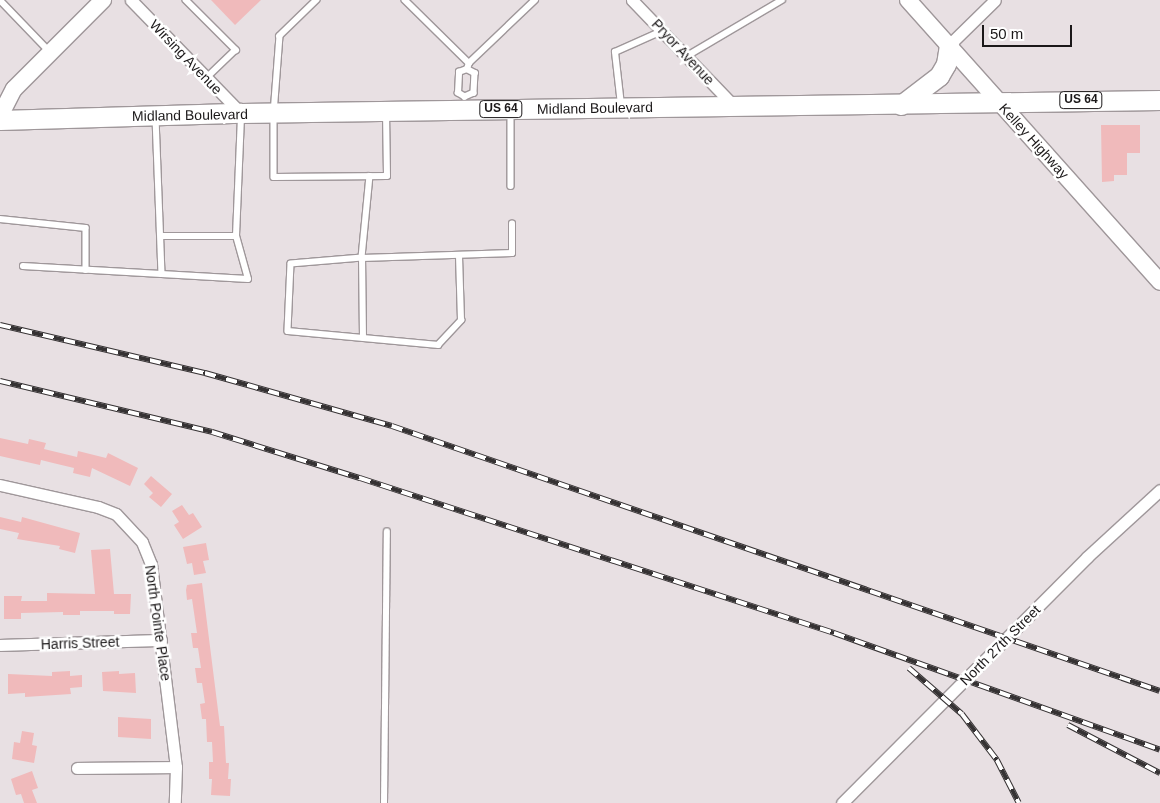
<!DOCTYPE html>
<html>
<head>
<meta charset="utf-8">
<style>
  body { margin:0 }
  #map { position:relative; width:1160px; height:803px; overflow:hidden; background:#e8e0e3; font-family:Arial,sans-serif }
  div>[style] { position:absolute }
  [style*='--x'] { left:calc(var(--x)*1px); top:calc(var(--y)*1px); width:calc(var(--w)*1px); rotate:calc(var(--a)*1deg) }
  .building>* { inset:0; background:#f0babb }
  .roads { filter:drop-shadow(1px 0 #9f979a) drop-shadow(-1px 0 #9f979a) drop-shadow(0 1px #9f979a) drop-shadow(0 -1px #9f979a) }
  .lane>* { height:5.5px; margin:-2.75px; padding:0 2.75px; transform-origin:2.75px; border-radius:2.75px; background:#fff }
  .street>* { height:11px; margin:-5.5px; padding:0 5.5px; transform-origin:5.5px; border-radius:5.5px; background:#fff }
  .secondary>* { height:16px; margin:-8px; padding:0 8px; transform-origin:8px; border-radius:8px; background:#fff }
  .primary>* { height:19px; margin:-9.5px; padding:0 9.5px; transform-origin:9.5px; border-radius:9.5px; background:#fff }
  .rail>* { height:5.5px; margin-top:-2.75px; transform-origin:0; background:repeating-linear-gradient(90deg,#fff 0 11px,#353233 0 22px); box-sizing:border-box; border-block:1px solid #353233 }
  span { translate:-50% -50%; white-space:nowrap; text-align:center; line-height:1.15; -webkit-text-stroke:5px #fff; paint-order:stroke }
  .shield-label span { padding:1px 4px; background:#fff; border:1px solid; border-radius:4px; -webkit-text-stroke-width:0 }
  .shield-label { font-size:12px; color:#1b1819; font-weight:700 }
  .street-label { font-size:14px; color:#1b1819 }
  .scale { position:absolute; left:982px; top:25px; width:90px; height:22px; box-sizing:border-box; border:2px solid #1b1819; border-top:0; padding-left:6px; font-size:15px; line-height:18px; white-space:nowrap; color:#1b1819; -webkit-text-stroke:4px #fff; paint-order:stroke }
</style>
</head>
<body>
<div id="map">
  <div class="building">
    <i style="clip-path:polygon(211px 0,261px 0,235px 25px)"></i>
    <i style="clip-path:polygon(1101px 125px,1140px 125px,1140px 153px,1127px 153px,1127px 175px,1114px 175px,1114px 181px,1102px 182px)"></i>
    <i style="clip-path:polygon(0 438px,28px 444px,29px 439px,46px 443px,44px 449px,77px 457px,78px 451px,106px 458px,108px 453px,138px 468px,130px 486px,92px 468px,90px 477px,73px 473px,74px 468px,53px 463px,41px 460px,40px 465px,0 456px)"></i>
    <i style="clip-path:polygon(151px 476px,172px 494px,161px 507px,149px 497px,153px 493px,144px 484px)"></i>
    <i style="clip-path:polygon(182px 505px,189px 515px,193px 513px,202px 527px,183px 539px,174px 525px,179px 522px,172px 511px)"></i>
    <i style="clip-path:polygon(0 517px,21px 522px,22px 517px,80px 533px,75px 553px,59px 549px,60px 546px,17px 539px,19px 533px,0 529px)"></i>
    <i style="clip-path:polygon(206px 543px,209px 560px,203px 561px,206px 573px,194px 575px,192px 563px,187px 564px,183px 547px)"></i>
    <i style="clip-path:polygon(110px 549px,114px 594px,131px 594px,130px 614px,114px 614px,114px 611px,80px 611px,80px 615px,63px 615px,63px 612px,21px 613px,21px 619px,4px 619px,4px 596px,22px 596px,21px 601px,47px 601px,47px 593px,95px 594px,91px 550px)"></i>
    <i style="clip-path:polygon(202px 583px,220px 726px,224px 726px,226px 763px,229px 763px,228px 779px,231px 779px,230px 796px,211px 795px,212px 779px,209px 779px,209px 762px,213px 762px,212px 742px,207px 742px,206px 719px,202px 719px,200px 704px,205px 703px,202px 683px,197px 683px,195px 668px,201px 668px,198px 648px,193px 648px,191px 633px,197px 633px,192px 599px,187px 600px,186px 590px,187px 585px)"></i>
    <i style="clip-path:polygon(70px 671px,70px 676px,82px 675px,82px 687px,70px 688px,71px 694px,25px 697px,25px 693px,8px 694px,8px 674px,52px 676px,52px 672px)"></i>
    <i style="clip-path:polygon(119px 671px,119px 674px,135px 673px,136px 693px,103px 691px,102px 672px)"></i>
    <i style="clip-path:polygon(118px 717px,151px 719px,151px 739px,118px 737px)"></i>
    <i style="clip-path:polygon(22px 731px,34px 733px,32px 745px,37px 746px,34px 763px,12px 759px,14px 742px,20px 743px)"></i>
    <i style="clip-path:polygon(32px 771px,38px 788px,32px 790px,37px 803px,24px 803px,21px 794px,16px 795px,11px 779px)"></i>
  </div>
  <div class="roads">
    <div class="lane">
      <i style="--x:0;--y:0;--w:71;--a:46.1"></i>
      <i style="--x:186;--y:0;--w:71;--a:45"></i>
      <i style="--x:236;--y:50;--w:40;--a:136"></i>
      <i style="--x:317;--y:0;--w:52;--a:135.8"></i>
      <i style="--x:280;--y:36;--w:78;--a:94.4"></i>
      <i style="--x:274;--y:114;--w:63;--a:90"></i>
      <i style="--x:274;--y:177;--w:113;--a:-0.5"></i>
      <i style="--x:387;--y:176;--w:62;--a:-90.9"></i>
      <i style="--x:405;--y:0;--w:90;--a:44.5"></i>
      <i style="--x:687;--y:56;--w:110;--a:-30.5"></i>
      <i style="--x:467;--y:69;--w:6;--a:-72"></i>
      <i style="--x:469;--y:63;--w:91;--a:-43.7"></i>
      <i style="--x:467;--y:69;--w:9;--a:27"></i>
      <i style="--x:475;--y:73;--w:20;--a:93"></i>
      <i style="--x:474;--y:93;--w:10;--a:156"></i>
      <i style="--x:465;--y:97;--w:8;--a:-150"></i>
      <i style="--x:458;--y:93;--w:21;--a:-87"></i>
      <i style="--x:459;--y:72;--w:9;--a:-21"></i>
      <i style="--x:621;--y:105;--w:53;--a:-96.5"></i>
      <i style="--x:615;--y:52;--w:51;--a:-24.1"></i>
      <i style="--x:511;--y:111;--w:75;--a:90"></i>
      <i style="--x:156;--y:118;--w:156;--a:87.8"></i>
      <i style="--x:370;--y:176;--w:82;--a:95.6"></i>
      <i style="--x:362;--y:258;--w:150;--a:-1.9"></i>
      <i style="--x:512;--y:253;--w:29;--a:-90"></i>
      <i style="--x:0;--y:219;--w:86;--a:6"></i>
      <i style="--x:86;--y:228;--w:42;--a:90"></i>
      <i style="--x:161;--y:236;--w:75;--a:0"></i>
      <i style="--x:23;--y:266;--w:225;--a:3.3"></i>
      <i style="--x:248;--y:279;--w:45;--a:-105.6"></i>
      <i style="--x:236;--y:236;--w:121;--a:-87.6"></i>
      <i style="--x:363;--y:338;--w:80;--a:-90.7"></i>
      <i style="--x:362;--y:258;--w:71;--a:175.2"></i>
      <i style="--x:291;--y:264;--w:67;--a:92.6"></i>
      <i style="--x:288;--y:331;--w:151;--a:5.3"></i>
      <i style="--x:438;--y:345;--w:34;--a:-47"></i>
      <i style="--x:461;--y:320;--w:63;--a:-91.8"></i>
      <i style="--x:384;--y:803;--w:271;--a:-89.4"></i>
    </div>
    <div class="street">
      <i style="--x:131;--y:0;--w:158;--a:45.8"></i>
      <i style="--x:632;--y:0;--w:146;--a:46.1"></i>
      <i style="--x:949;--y:45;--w:64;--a:-44.4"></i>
      <i style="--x:0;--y:485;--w:100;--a:12.7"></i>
      <i style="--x:98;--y:507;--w:19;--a:21"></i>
      <i style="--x:116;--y:514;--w:38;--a:47"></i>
      <i style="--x:142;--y:542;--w:24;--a:68"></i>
      <i style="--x:151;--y:564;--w:205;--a:83"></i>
      <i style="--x:176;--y:767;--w:36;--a:92"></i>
      <i style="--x:0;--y:645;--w:161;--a:-1.8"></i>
      <i style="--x:77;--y:768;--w:99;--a:-0.6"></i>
      <i style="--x:842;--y:803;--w:347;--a:-45.1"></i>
      <i style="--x:1087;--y:557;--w:99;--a:-42.5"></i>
    </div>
    <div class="secondary">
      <i style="--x:908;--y:0;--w:378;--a:48.2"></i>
      <i style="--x:0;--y:116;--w:30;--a:-63"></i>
      <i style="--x:14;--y:89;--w:126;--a:-45"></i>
    </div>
    <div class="primary">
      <i style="--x:901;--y:105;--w:48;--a:-37.3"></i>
      <i style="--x:939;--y:76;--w:14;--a:-60"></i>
      <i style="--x:946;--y:64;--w:19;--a:-81"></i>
      <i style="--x:0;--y:120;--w:241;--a:-1.7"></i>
      <i style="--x:241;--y:113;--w:919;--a:-0.81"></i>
    </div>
  </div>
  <div class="rail">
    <i style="--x:0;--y:325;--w:211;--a:13.2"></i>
    <i style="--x:205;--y:373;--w:194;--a:15.8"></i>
    <i style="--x:392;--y:426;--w:812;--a:19.04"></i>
    <i style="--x:0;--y:381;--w:218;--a:13.5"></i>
    <i style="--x:212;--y:432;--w:155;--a:17.3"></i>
    <i style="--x:360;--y:478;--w:499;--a:18.1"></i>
    <i style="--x:834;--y:633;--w:346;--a:19.7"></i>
    <i style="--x:909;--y:668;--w:70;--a:41"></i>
    <i style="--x:962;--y:714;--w:58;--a:52.7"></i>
    <i style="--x:997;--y:760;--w:48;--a:62.9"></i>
    <i style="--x:1068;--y:725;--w:104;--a:27.6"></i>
  </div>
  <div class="shield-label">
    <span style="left:1081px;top:100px">US 64</span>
    <span style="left:501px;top:109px">US 64</span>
  </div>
  <div class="street-label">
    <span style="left:683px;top:52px;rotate:47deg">Pryor Avenue</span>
    <span style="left:186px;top:57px;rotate:46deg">Wirsing Avenue</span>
    <span style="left:595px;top:108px;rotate:-1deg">Midland Boulevard</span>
    <span style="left:190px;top:115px;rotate:-1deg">Midland Boulevard</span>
    <span style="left:1034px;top:141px;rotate:48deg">Kelley Highway</span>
    <span style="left:158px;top:623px;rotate:82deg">North Pointe Place</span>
    <span style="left:80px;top:643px;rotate:-2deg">Harris Street</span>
    <span style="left:1000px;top:645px;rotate:-45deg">North 27th Street</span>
  </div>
  <div class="scale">50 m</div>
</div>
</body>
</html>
